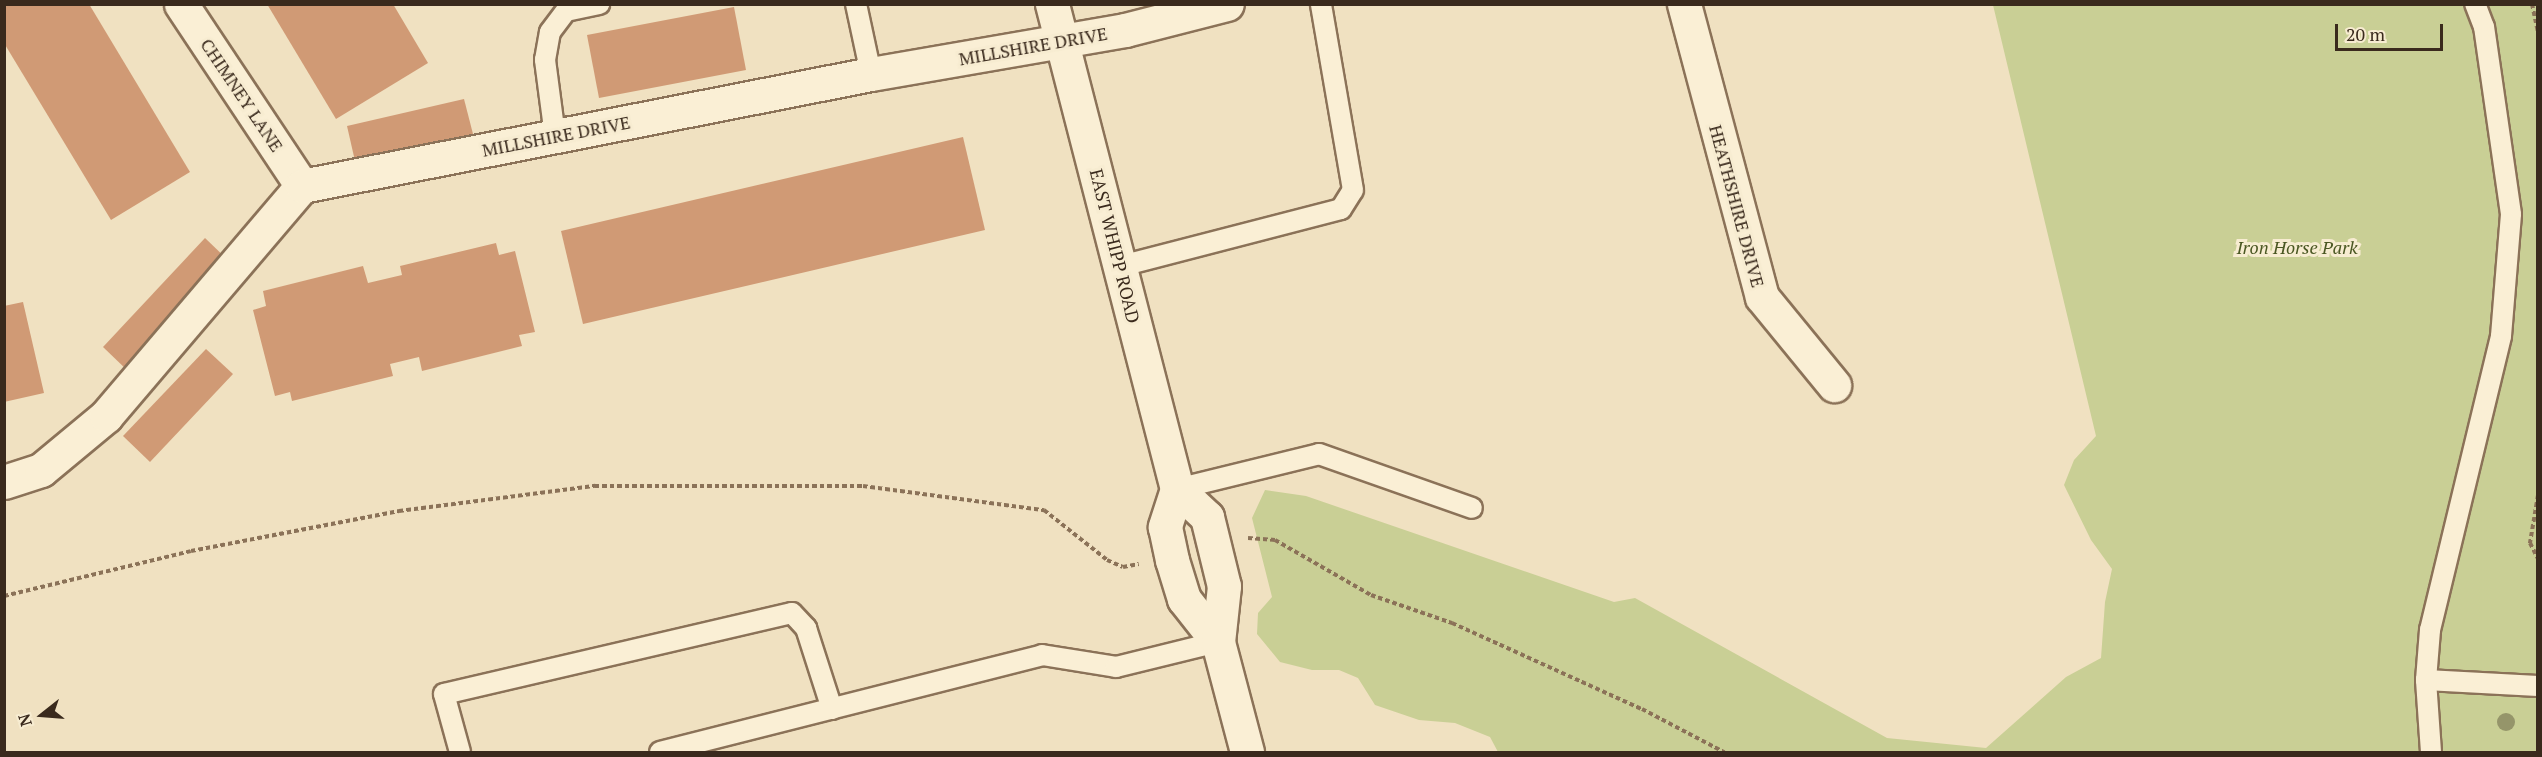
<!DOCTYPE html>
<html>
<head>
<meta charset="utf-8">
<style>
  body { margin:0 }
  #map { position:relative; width:2542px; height:757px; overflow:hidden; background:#f0e1c1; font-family:"PT Serif",serif }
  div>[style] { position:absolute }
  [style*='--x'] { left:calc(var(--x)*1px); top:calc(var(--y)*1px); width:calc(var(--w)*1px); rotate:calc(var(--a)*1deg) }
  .green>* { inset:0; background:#c9cf95 }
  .building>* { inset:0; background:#d09a75 }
  .path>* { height:4px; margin-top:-2px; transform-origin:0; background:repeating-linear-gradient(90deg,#8b7258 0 4.5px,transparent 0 7.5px) }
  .roads { filter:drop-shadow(2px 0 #8b7258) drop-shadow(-2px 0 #8b7258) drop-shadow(0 2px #8b7258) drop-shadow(0 -2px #8b7258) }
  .lane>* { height:20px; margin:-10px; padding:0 10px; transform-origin:10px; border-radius:10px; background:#faefd5 }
  .street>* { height:33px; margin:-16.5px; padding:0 16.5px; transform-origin:16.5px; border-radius:16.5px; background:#faefd5 }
  .secondary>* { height:33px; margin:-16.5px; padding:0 16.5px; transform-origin:16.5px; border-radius:16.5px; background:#faefd5 }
  .trees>* { width:18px; height:18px; margin:-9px; border-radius:50%; background:#95956a }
  span { translate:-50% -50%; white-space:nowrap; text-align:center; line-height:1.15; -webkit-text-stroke:6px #f7ecd1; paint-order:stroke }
  .street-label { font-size:18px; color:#3a2a1d }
  .park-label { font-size:18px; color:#4a5722; font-style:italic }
  .frame { position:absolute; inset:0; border:6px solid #3a2a1d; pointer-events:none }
  .north { position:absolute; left:12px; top:685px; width:60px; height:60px; -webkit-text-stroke:4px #f7ecd1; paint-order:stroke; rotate:253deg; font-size:16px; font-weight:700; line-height:24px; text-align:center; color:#3a2a1d }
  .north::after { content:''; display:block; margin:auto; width:21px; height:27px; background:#3a2a1d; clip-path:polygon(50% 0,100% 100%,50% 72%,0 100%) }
  .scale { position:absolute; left:2335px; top:24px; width:108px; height:27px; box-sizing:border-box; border:3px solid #3a2a1d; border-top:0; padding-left:8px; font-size:18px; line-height:21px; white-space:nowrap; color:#3a2a1d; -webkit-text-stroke:4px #f7ecd1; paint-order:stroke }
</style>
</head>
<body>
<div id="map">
  <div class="green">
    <i style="clip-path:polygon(1993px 5px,2537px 5px,2537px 752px,1498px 752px,1490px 737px,1455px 723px,1419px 720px,1375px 705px,1358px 678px,1339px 670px,1312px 670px,1280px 662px,1257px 634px,1258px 613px,1272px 597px,1252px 518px,1265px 490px,1306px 496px,1614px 602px,1635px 598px,1887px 738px,1986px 748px,2066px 677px,2101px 658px,2105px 602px,2112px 569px,2091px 540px,2064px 485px,2074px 460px,2096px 436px)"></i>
  </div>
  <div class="building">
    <i style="clip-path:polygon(4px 4px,89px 4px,190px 172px,111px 220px,4px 43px)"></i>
    <i style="clip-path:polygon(267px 4px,393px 4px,428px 63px,336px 119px)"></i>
    <i style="clip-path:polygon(734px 7px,746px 70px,599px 98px,587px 35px)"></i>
    <i style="clip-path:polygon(464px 99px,473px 134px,355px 161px,347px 126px)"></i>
    <i style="clip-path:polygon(963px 137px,985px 230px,583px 324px,561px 231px)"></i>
    <i style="clip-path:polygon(205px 238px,231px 263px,129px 372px,103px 347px)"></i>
    <i style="clip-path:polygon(496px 243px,499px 255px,515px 251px,535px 332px,519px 335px,522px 346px,422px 371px,419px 357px,390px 364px,393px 376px,292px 401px,290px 392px,275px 396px,253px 310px,266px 306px,263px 291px,363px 266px,368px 283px,402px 275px,400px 266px)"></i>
    <i style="clip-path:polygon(23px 302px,44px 393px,4px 402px,4px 306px)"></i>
    <i style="clip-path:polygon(206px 349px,233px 374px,150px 462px,123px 436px)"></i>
  </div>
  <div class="path">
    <i style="--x:2532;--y:4;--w:29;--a:78"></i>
    <i style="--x:2538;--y:495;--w:49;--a:99.5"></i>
    <i style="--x:2530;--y:543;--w:18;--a:63"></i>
    <i style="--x:1248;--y:538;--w:27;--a:4"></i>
    <i style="--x:1275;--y:540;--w:111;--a:29.8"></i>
    <i style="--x:1371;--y:595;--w:86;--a:19.1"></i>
    <i style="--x:1452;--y:623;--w:209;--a:24.4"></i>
    <i style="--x:1642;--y:709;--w:93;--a:27.7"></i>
    <i style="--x:4;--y:596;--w:192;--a:-13.5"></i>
    <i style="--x:191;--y:551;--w:212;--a:-10.9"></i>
    <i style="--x:399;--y:511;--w:198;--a:-7.3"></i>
    <i style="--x:595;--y:486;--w:268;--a:0"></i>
    <i style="--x:863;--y:486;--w:183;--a:7.6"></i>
    <i style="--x:1044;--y:510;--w:80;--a:38.4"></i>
    <i style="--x:1107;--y:560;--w:17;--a:24"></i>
    <i style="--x:1123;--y:567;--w:16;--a:-11"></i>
  </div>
  <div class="roads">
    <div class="lane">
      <i style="--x:856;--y:4;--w:72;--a:77.9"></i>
      <i style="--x:555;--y:136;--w:77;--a:-97.5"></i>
      <i style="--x:545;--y:60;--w:28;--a:-80"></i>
      <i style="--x:550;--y:32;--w:26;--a:-53"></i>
      <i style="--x:566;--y:11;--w:34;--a:-12"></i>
      <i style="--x:1121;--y:266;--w:227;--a:-14.5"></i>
      <i style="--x:1341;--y:209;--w:22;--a:-58"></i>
      <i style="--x:1353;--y:190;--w:189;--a:-99.8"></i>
      <i style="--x:1177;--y:489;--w:146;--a:-13.8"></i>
      <i style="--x:1319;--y:454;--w:162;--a:19.4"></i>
      <i style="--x:2426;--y:680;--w:112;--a:3.1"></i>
      <i style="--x:460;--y:752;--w:60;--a:-105.4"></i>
      <i style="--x:444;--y:694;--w:357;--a:-13.1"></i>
      <i style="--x:792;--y:613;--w:21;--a:47"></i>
      <i style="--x:806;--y:628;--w:85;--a:72.2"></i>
      <i style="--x:660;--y:752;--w:394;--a:-14.2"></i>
      <i style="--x:1042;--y:655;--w:75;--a:9.2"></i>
      <i style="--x:1116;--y:667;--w:105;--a:-13.8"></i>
      <i style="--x:2431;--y:752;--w:72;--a:-94"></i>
      <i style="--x:2426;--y:680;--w:50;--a:-85.4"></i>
      <i style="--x:2430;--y:630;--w:302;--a:-76.4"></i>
      <i style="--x:2501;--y:336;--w:122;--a:-85.3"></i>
      <i style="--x:2511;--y:214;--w:189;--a:-98.2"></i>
      <i style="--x:2484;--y:27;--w:25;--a:-111"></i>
    </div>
    <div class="street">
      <i style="--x:181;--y:4;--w:219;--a:56.4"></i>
      <i style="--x:1684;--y:4;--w:303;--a:75.1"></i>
      <i style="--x:1762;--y:297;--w:114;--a:50.7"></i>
      <i style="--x:4;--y:482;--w:39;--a:-18"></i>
      <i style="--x:41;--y:470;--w:85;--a:-39.7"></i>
      <i style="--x:106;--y:416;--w:302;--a:-49.6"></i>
      <i style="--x:302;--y:186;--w:580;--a:-11.14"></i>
      <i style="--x:871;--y:74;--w:258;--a:-9.8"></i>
      <i style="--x:1125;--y:30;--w:105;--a:-14.3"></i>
    </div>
    <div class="secondary">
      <i style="--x:1052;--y:4;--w:501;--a:75.55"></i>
      <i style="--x:1177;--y:489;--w:40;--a:108"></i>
      <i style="--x:1165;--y:527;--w:34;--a:78"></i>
      <i style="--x:1172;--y:560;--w:41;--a:72.9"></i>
      <i style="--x:1184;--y:599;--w:55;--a:51.7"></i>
      <i style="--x:1177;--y:489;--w:41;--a:43"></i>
      <i style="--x:1207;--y:517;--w:71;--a:76.2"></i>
      <i style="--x:1224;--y:586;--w:56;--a:96.1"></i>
      <i style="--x:1218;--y:642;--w:114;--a:75.2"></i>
    </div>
  </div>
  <div class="trees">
    <i style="left:2506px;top:722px"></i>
  </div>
  <div class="street-label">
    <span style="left:1033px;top:46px;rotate:-10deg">MILLSHIRE DRIVE</span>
    <span style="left:242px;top:95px;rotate:56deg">CHIMNEY LANE</span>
    <span style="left:556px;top:136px;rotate:-11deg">MILLSHIRE DRIVE</span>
    <span style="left:1737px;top:206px;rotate:75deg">HEATHSHIRE DRIVE</span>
    <span style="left:1115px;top:246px;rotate:76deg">EAST WHIPP ROAD</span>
  </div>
  <div class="park-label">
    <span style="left:2297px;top:247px">Iron Horse Park</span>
  </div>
  <div class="frame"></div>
  <div class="north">N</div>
  <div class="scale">20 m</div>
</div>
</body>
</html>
